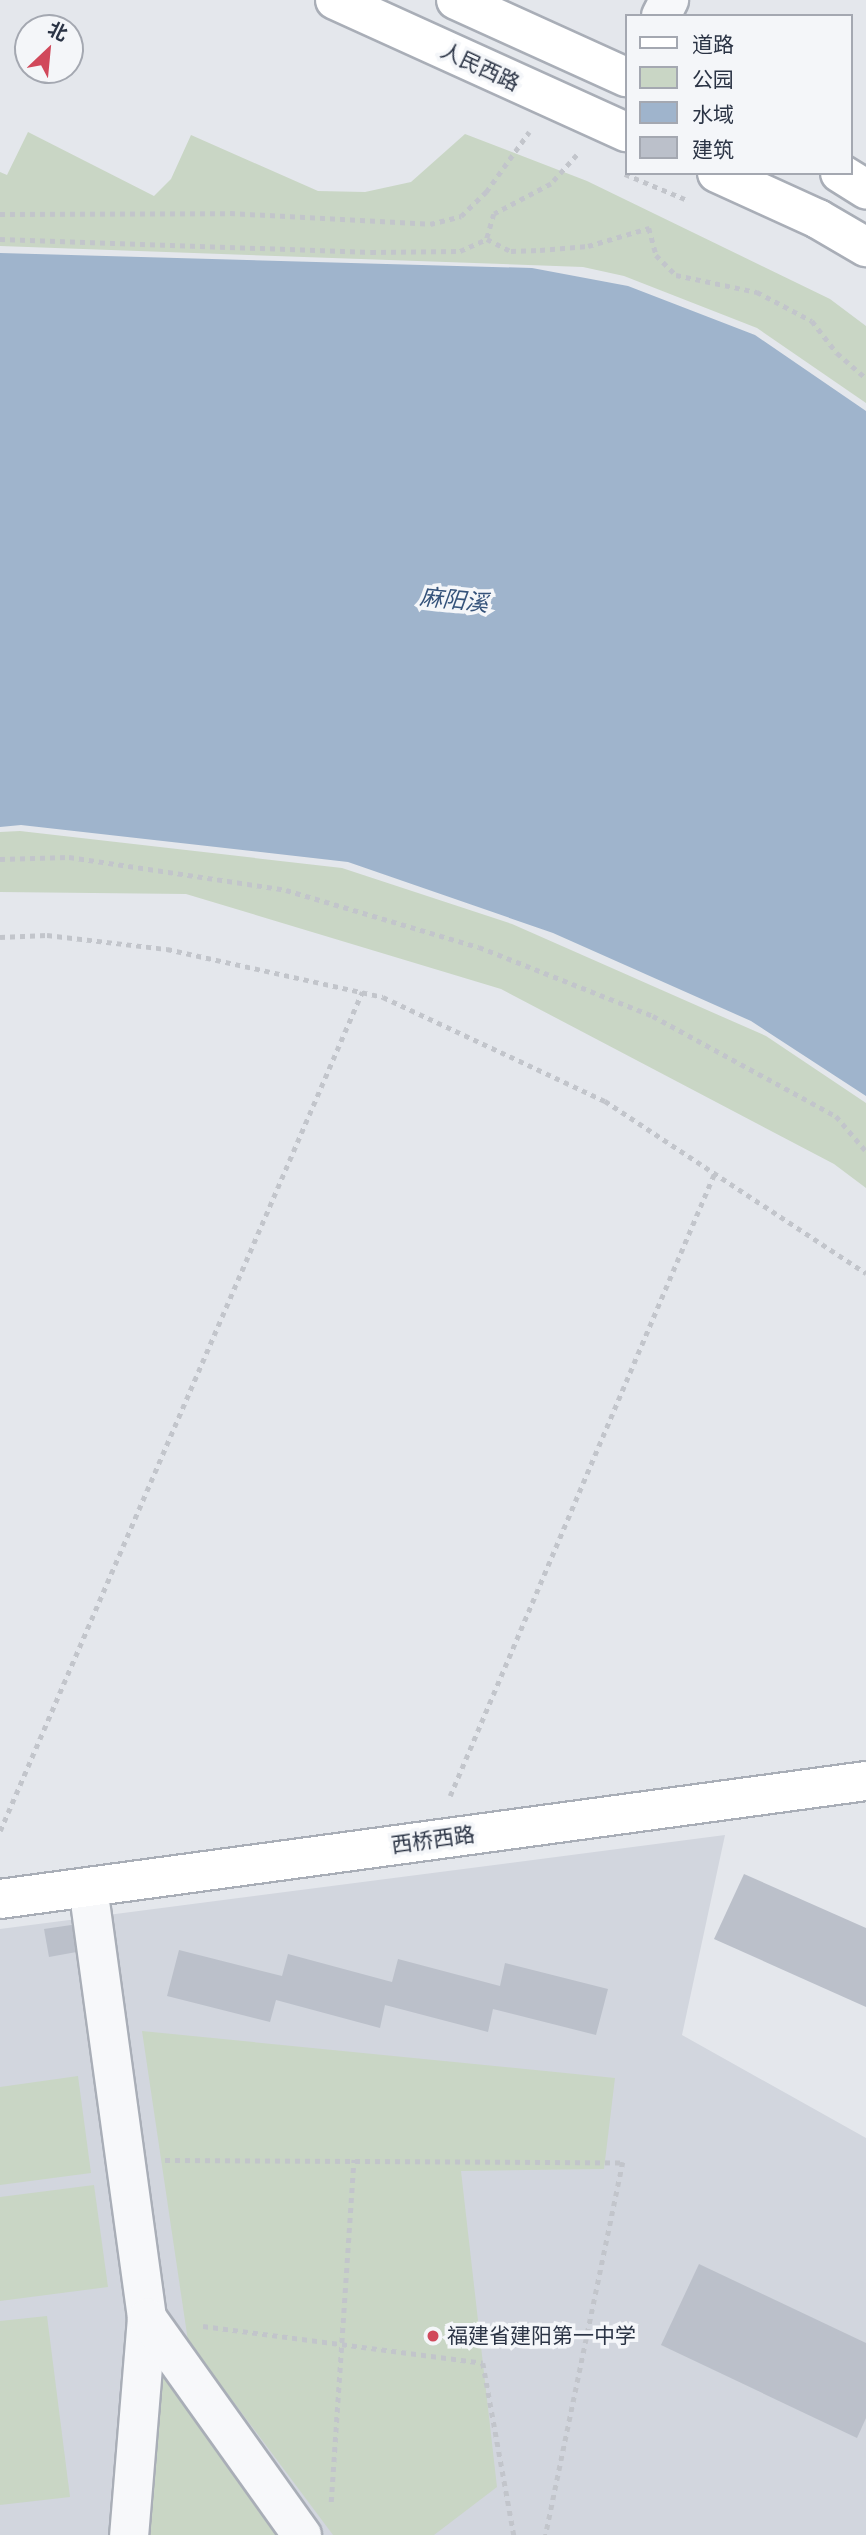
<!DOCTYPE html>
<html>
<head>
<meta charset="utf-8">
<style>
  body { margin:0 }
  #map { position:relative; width:866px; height:2535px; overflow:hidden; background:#e4e7ec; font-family:Montserrat,"Noto Sans SC",sans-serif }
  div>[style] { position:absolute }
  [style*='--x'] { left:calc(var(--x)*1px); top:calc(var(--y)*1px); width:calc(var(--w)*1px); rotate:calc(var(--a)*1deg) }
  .built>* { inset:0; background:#d2d6de }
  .green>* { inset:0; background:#c9d6c5 }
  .water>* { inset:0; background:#9fb4cc }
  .building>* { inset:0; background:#bbc0ca }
  .path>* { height:4.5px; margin-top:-2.25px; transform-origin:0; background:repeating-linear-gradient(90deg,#c2c5cb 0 5px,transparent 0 10px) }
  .roads { filter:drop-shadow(2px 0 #a9aeb7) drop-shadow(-2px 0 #a9aeb7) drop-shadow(0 2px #a9aeb7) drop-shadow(0 -2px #a9aeb7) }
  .minor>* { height:38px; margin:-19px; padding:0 19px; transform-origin:19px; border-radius:19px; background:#f7f8fa }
  .major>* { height:38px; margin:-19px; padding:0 19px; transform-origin:19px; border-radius:19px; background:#fff }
  .highway>* { height:38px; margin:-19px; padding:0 19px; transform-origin:19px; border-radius:19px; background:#fff }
  .dots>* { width:19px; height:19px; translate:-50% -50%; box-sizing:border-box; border:4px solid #f4f6f9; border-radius:50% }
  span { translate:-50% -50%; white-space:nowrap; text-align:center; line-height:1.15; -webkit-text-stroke:7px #f4f6f9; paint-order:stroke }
  .street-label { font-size:21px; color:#2b3445 }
  .poi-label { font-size:21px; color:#2b3445 }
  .left { translate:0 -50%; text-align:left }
  .water-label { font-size:23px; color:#34527a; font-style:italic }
  .legend { position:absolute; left:625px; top:14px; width:228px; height:161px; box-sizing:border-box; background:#f4f6f9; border:2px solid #a4a8b1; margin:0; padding:9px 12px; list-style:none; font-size:21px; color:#2b3445 }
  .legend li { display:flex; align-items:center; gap:14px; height:35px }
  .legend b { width:35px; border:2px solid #a4a8b1 }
  .north { position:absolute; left:14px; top:14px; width:70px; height:70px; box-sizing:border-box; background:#f4f6f9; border:2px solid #a4a8b1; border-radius:50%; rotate:26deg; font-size:19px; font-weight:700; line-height:28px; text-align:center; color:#2b3445 }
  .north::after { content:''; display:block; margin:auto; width:24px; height:32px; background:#d1495b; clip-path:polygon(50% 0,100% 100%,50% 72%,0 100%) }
</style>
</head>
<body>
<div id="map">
  <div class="built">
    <i style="clip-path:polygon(725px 1835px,682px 2035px,866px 2138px,866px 2535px,0 2535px,0 1929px)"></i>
  </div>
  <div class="green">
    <i style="clip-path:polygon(28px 132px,154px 196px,171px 179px,191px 135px,318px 191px,365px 192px,411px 182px,465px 134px,587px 181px,830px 299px,866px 326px,866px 403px,757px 328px,624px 276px,583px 267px,0 246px,0 172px,7px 175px)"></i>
    <i style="clip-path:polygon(20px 831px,342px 868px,512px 924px,766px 1036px,866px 1103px,866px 1188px,834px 1164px,501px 989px,186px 894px,0 892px,0 832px)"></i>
    <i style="clip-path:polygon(142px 2031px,615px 2078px,604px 2169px,461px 2171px,497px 2487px,434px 2535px,333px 2535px,188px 2341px)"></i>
    <i style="clip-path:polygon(78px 2076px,91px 2173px,0 2185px,0 2087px)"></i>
    <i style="clip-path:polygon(94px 2185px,108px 2287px,0 2301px,0 2197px)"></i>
    <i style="clip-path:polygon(47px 2316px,70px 2497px,0 2505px,0 2321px)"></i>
    <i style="clip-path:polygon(157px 2355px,279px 2535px,144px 2535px)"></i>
  </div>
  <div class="water">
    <i style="clip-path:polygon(0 253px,532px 268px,628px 286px,755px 335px,866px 411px,866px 1096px,751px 1021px,553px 933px,348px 862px,21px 825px,0 827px)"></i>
  </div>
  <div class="building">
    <i style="clip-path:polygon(744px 1874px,866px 1928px,866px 2007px,714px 1939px)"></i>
    <i style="clip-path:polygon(78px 1924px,82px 1951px,49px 1957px,44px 1929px)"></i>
    <i style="clip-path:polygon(179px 1950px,282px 1976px,288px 1954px,392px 1982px,398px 1959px,500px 1986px,505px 1963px,608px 1989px,596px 2035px,493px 2009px,488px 2032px,385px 2005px,380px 2028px,276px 2000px,270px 2022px,167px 1996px)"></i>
    <i style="clip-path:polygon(699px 2264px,866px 2343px,866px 2418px,857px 2438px,661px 2345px)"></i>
  </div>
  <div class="path">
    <i style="--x:577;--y:155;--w:39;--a:132"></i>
    <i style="--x:551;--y:184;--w:64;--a:152.2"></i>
    <i style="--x:494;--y:214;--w:26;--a:106"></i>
    <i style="--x:487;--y:239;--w:27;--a:27"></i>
    <i style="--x:511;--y:251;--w:29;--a:-2"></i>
    <i style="--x:540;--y:250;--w:48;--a:-4.8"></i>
    <i style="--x:588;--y:246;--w:64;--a:-16.4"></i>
    <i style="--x:649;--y:228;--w:28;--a:75"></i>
    <i style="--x:656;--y:255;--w:28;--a:45"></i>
    <i style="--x:676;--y:275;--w:83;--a:11.9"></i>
    <i style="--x:757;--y:292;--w:62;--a:27.8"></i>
    <i style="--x:812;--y:321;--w:41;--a:52"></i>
    <i style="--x:837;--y:353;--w:38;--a:41"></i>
    <i style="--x:625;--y:174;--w:65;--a:22.6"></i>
    <i style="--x:0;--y:214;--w:230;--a:-0.2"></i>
    <i style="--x:230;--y:213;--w:200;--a:3.1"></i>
    <i style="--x:430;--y:224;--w:32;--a:-14"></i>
    <i style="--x:461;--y:216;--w:35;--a:-44"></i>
    <i style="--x:486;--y:192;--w:74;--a:-54.4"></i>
    <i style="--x:0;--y:239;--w:371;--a:2"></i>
    <i style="--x:371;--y:252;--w:89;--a:-0.6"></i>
    <i style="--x:460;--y:251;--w:30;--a:-24"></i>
    <i style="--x:0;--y:859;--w:69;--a:-1.7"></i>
    <i style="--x:69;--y:857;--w:219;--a:8.6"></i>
    <i style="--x:286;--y:890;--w:201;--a:16.5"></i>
    <i style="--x:479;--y:947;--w:187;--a:21.6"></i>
    <i style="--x:653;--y:1016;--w:209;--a:28.7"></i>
    <i style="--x:836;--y:1116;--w:46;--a:49.4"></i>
    <i style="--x:0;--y:937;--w:47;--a:-2.4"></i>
    <i style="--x:47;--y:935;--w:121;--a:6.7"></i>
    <i style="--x:167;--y:949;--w:221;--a:12.5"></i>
    <i style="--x:383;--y:997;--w:245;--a:25.1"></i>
    <i style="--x:605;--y:1101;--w:313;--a:33.4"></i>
    <i style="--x:450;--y:1796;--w:678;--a:-66.99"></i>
    <i style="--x:0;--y:1831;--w:914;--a:-66.66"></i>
    <i style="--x:165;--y:2160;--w:458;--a:0.3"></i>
    <i style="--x:623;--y:2162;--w:381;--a:101.7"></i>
    <i style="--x:203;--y:2326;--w:282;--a:7.5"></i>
    <i style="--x:483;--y:2363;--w:175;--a:79.8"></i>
    <i style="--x:331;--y:2502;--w:343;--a:-86.2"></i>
  </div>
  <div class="roads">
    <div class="minor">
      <i style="--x:661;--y:16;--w:18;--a:-63"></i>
      <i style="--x:88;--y:1887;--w:435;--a:82.2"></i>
      <i style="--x:147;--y:2318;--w:218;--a:94.7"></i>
      <i style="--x:147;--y:2318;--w:267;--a:54.5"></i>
    </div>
    <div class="major">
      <i style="--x:0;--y:1899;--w:874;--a:-7.76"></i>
    </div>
    <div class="highway">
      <i style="--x:335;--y:0;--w:320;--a:24.4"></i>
      <i style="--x:456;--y:0;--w:187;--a:24.4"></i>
      <i style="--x:717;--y:173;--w:111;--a:24.5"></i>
      <i style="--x:818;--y:219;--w:56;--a:30.3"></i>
      <i style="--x:840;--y:173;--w:31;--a:32"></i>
    </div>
  </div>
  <div class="dots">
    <i style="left:433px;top:2336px;background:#d1495b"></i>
  </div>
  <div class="street-label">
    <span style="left:480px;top:67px;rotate:25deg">人民西路</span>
    <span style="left:433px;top:1840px;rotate:-8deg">西桥西路</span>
  </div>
  <div class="poi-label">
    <span class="left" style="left:447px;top:2336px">福建省建阳第一中学</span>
  </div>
  <div class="water-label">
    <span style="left:454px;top:600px;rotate:6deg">麻阳溪</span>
  </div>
  <ul class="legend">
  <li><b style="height:9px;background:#fff"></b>道路</li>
  <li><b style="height:19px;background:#c9d6c5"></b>公园</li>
  <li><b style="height:19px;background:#9fb4cc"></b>水域</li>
  <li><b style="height:19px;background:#bbc0ca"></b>建筑</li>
  </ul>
  <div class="north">北</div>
</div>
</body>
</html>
